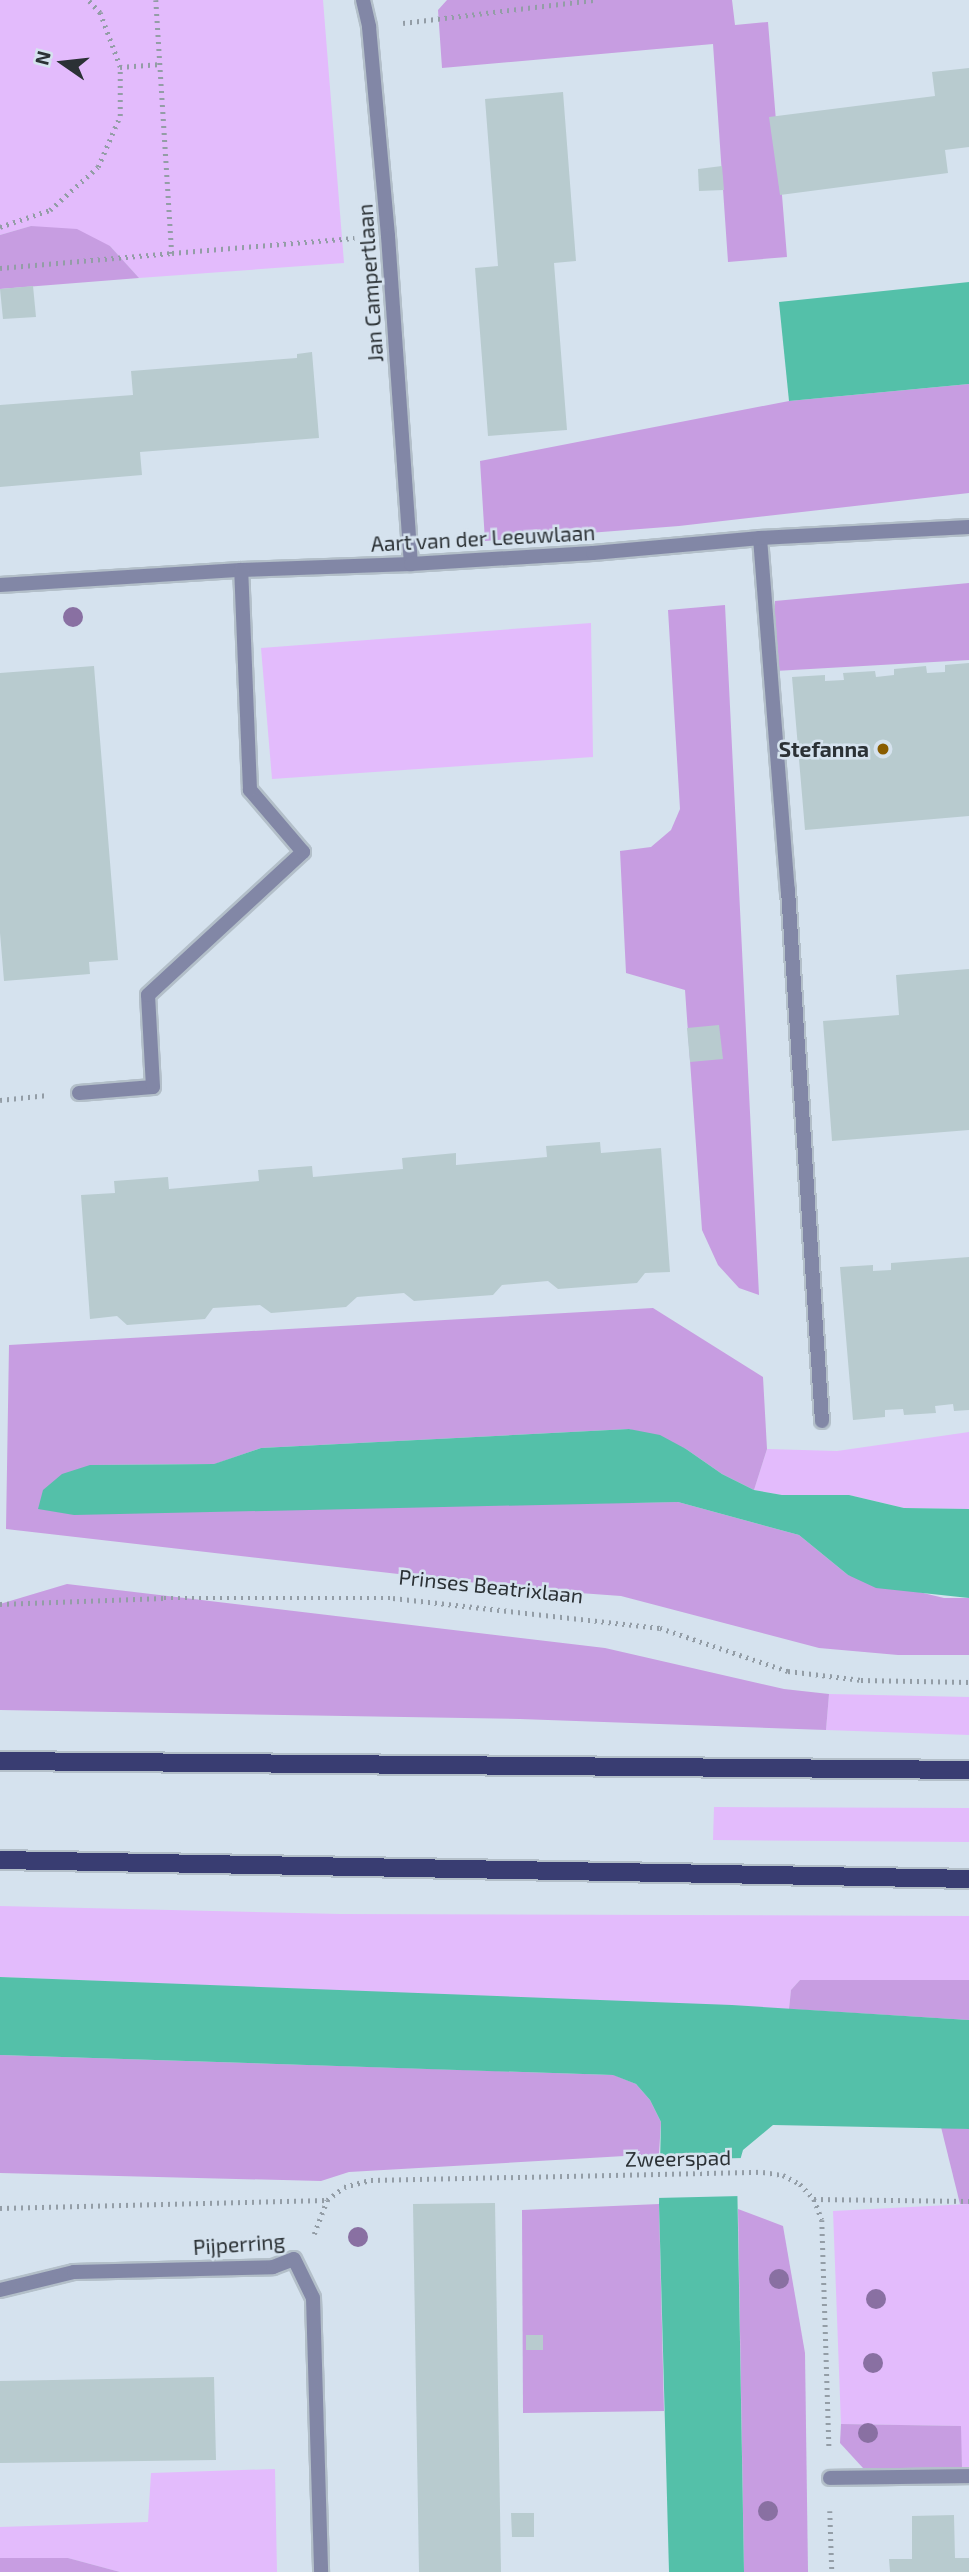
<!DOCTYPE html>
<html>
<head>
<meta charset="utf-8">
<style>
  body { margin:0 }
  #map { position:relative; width:969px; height:2572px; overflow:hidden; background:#d5e2ee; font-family:"Exo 2",sans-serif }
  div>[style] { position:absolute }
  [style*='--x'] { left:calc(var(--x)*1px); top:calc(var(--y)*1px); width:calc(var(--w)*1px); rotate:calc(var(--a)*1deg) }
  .green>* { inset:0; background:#e3bbfc }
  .forest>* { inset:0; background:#c79de1 }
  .water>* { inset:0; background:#54c0a9 }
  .pier>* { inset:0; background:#d5e2ee }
  .building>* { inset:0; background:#b8cbcf }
  .path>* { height:4.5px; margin-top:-2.25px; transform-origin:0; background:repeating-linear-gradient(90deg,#939da6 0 2px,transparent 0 7px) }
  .roads { filter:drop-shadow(2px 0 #b3bfc9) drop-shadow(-2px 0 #b3bfc9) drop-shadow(0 2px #b3bfc9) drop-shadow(0 -2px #b3bfc9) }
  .lane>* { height:14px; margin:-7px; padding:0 7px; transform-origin:7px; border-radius:7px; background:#8287a6 }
  .street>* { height:14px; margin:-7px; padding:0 7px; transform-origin:7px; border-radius:7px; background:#8287a6 }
  .primary>* { height:18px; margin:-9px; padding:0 9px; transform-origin:9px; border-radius:9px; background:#393d72 }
  .trees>* { width:20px; height:20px; margin:-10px; border-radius:50%; background:#8970a2 }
  .dots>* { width:19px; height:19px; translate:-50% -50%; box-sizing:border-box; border:4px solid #d5e2ee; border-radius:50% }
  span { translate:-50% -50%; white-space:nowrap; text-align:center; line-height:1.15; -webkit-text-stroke:5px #d5e2ee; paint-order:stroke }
  .street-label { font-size:21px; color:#2b3135 }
  .poi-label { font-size:21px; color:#2b3135; font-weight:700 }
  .right { translate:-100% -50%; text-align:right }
  .north { position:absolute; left:28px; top:28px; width:70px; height:70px; -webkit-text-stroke:5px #d5e2ee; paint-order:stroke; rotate:284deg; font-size:19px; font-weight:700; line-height:28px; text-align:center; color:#2b3135 }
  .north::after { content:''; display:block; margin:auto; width:24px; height:32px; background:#2b3135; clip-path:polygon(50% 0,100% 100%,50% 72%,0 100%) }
</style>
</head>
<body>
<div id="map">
  <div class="green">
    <i style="clip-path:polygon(0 0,323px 0,344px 263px,139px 278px,110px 246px,31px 226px,0 235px)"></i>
    <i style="clip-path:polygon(591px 623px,593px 757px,272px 779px,261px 648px)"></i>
    <i style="clip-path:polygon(969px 1432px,969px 1509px,904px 1508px,849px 1495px,782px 1495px,754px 1490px,767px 1449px,837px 1451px)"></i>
    <i style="clip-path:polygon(829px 1694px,969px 1697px,969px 1735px,826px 1730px)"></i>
    <i style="clip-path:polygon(714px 1807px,969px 1808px,969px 1842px,713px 1840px)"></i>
    <i style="clip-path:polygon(0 1906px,340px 1914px,969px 1916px,969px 1980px,800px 1980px,791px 1990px,789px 2009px,0 1977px)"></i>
    <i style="clip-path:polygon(969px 2204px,969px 2469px,962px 2469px,960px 2426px,841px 2424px,833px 2211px)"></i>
    <i style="clip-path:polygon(275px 2469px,277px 2572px,120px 2572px,68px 2558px,0 2558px,0 2527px,148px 2522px,151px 2473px)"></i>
  </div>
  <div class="forest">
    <i style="clip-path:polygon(447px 0,732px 0,735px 25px,768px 22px,787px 257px,728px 262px,713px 44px,442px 68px,438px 10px)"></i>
    <i style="clip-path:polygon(31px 226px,77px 229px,110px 246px,139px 278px,0 289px,0 235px)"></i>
    <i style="clip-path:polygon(969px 384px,969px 493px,679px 526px,485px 541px,480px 461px,789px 401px)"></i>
    <i style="clip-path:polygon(969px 583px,969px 660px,775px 671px,775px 601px)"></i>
    <i style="clip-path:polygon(725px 605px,759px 1295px,739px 1288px,718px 1265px,702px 1230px,685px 990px,626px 973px,620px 851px,651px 847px,671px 830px,680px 809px,668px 610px)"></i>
    <i style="clip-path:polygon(653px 1308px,763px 1377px,767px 1449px,754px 1490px,722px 1474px,686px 1449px,629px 1429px,261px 1448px,215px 1464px,90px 1465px,343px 1507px,678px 1502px,799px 1535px,848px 1575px,944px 1598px,969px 1598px,969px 1655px,898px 1655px,819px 1648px,621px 1596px,538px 1590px,6px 1529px,9px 1345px)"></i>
    <i style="clip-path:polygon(67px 1584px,605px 1648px,784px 1689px,829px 1694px,826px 1730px,520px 1719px,0 1710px,0 1604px)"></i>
    <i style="clip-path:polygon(800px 1980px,969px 1980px,969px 2020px,789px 2009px,791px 1990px)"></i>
    <i style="clip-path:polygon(0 2055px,614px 2075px,636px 2084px,650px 2100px,661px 2122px,659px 2154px,349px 2172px,321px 2181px,0 2173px)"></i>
    <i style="clip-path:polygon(941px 2127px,969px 2129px,969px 2204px,960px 2204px)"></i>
    <i style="clip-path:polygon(659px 2204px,664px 2411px,523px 2413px,522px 2210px)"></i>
    <i style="clip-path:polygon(738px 2209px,783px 2226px,805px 2353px,808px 2572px,744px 2572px)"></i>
    <i style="clip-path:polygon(841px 2424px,961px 2426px,962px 2469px,863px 2468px,840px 2443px)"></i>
    <i style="clip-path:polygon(0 2558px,68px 2558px,120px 2572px,0 2572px)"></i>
  </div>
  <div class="water">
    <i style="clip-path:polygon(969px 282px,969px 384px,789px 401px,779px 302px)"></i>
    <i style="clip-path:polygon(629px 1429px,660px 1435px,686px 1449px,722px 1474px,754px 1490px,782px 1495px,849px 1495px,904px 1508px,969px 1509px,969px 1598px,876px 1588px,848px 1575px,799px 1535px,678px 1502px,74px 1515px,38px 1509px,43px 1490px,62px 1474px,90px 1465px,214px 1464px,261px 1448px)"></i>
    <i style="clip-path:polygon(0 1977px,732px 2005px,969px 2020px,969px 2129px,773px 2125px,743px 2150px,737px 2171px,744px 2572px,669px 2572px,659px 2204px,661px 2122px,650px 2100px,636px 2084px,613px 2075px,0 2055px)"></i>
  </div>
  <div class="pier">
    <i style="clip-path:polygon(744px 2158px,741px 2196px,656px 2198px,656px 2160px)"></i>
  </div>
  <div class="building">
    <i style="clip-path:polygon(969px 68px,969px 147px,945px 150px,948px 173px,780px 195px,769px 117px,935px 96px,932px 72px)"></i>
    <i style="clip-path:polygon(563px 92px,576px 261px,554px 263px,567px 430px,488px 436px,475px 268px,498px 266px,485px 99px)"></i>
    <i style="clip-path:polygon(722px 166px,724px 190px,699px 191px,698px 169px)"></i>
    <i style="clip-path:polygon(33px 286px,36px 317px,3px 319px,0 289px)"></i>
    <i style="clip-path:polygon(312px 352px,319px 438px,140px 452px,142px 475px,0 487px,0 405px,133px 395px,131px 371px,297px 358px,297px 354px)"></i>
    <i style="clip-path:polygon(969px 663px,969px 816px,805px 830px,792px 677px,825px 675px,825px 681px,844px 680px,843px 673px,875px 671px,876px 677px,894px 675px,894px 669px,926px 666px,927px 673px,945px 672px,945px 665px)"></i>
    <i style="clip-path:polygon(94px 666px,118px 960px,89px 962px,90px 974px,4px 981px,0 933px,0 673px)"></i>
    <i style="clip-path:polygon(969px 969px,969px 1130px,832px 1141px,823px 1021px,899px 1015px,896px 975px)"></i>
    <i style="clip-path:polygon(719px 1025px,723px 1059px,690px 1062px,687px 1028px)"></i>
    <i style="clip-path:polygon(600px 1142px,601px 1153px,661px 1148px,670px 1272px,645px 1273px,637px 1283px,558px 1289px,548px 1281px,502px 1285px,493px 1295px,414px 1301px,404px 1293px,357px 1297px,346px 1307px,271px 1313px,260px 1305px,213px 1308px,205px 1319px,127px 1325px,117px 1316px,90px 1319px,81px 1195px,115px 1193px,114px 1181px,168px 1177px,169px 1189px,259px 1181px,258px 1170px,312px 1166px,313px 1177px,403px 1169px,402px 1158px,456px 1153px,456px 1165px,547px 1157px,546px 1146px)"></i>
    <i style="clip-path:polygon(969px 1257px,969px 1410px,954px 1411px,953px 1404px,935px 1406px,936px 1413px,904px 1415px,903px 1409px,885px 1410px,885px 1417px,853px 1420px,840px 1267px,873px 1265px,873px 1271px,891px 1270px,891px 1263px)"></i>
    <i style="clip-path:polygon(495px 2203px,501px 2572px,419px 2572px,413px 2204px)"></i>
    <i style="clip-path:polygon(526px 2335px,543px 2335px,543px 2350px,526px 2350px)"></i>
    <i style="clip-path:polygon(214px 2377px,216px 2460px,0 2463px,0 2381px)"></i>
    <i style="clip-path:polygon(511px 2513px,534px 2513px,534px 2537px,512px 2537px)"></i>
    <i style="clip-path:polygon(954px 2515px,955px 2558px,969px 2558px,969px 2572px,890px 2572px,889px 2559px,912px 2559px,912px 2516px)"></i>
  </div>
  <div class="path">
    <i style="--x:156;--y:0;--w:254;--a:86.4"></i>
    <i style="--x:172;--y:253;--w:183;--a:-4.7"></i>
    <i style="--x:403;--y:23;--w:192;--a:-6.9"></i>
    <i style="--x:120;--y:67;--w:41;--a:-4.2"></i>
    <i style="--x:0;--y:227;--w:53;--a:-18.8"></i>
    <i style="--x:50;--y:210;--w:64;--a:-41.9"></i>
    <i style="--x:98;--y:167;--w:56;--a:-66.7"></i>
    <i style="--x:120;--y:116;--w:49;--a:-90"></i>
    <i style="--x:120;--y:67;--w:58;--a:-110.3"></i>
    <i style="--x:100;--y:13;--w:18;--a:-133"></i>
    <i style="--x:0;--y:268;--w:173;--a:-5"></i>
    <i style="--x:0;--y:1100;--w:48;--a:-5.9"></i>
    <i style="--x:0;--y:1604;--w:164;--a:-2.1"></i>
    <i style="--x:164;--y:1598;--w:229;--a:0"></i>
    <i style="--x:393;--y:1598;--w:269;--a:6.4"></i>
    <i style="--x:660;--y:1628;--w:135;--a:18.6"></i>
    <i style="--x:788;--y:1671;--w:74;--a:7"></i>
    <i style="--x:861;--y:1680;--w:108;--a:1.1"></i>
    <i style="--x:814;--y:2199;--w:155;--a:0.7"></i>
    <i style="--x:0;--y:2208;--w:327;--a:-1.4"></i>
    <i style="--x:314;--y:2234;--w:36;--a:-69"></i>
    <i style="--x:327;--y:2200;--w:21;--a:-37"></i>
    <i style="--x:344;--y:2187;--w:28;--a:-15"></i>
    <i style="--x:371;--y:2180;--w:392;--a:-1.2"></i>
    <i style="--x:763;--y:2172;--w:20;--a:9"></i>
    <i style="--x:783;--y:2175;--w:19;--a:28"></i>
    <i style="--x:800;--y:2184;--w:21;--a:47"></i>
    <i style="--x:814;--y:2199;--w:22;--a:69"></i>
    <i style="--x:822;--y:2220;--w:226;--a:88.2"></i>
    <i style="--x:830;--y:2511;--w:61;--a:88.1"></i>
  </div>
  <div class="roads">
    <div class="lane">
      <i style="--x:760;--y:538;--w:353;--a:85.5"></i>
      <i style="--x:788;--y:890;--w:532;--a:86.34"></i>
    </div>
    <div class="street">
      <i style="--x:363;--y:0;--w:28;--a:77"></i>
      <i style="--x:369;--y:27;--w:210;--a:84.8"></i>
      <i style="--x:388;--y:236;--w:329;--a:86"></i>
      <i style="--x:0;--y:585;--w:241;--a:-3.6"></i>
      <i style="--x:241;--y:570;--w:170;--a:-2"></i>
      <i style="--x:411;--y:564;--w:182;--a:-3.5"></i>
      <i style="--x:593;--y:553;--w:168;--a:-5.1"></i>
      <i style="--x:760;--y:538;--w:209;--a:-3"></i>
      <i style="--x:79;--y:1093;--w:74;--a:-4.6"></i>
      <i style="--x:153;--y:1087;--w:92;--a:-93.1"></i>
      <i style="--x:148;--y:995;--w:211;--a:-42.7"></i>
      <i style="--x:303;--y:852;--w:82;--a:-130.5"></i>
      <i style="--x:250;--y:790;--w:220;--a:-92.3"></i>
      <i style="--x:0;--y:2290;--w:76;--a:-13.7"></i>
      <i style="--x:74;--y:2272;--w:199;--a:-1.4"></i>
      <i style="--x:273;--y:2267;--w:22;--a:-21"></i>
      <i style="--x:294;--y:2259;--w:43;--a:64"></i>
      <i style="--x:313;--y:2298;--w:274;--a:88.3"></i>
      <i style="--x:830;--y:2478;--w:139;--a:-0.8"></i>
    </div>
    <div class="primary">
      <i style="--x:0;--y:1761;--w:969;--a:0.53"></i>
      <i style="--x:0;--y:1860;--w:969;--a:1.12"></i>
    </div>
  </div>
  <div class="trees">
    <i style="left:73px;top:617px"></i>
    <i style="left:358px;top:2237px"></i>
    <i style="left:779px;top:2279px"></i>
    <i style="left:876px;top:2299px"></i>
    <i style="left:873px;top:2363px"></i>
    <i style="left:868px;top:2433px"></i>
    <i style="left:768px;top:2511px"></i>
  </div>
  <div class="dots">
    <i style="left:883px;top:749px;background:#895c00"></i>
  </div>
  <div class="street-label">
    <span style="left:370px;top:283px;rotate:-94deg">Jan Campertlaan</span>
    <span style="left:483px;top:538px;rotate:-3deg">Aart van der Leeuwlaan</span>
    <span style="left:491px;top:1586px;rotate:6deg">Prinses Beatrixlaan</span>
    <span style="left:678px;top:2158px;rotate:-1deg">Zweerspad</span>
    <span style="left:239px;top:2244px;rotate:-4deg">Pijperring</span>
  </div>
  <div class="poi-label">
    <span class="right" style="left:869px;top:749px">Stefanna</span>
  </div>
  <div class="north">N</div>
</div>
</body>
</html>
